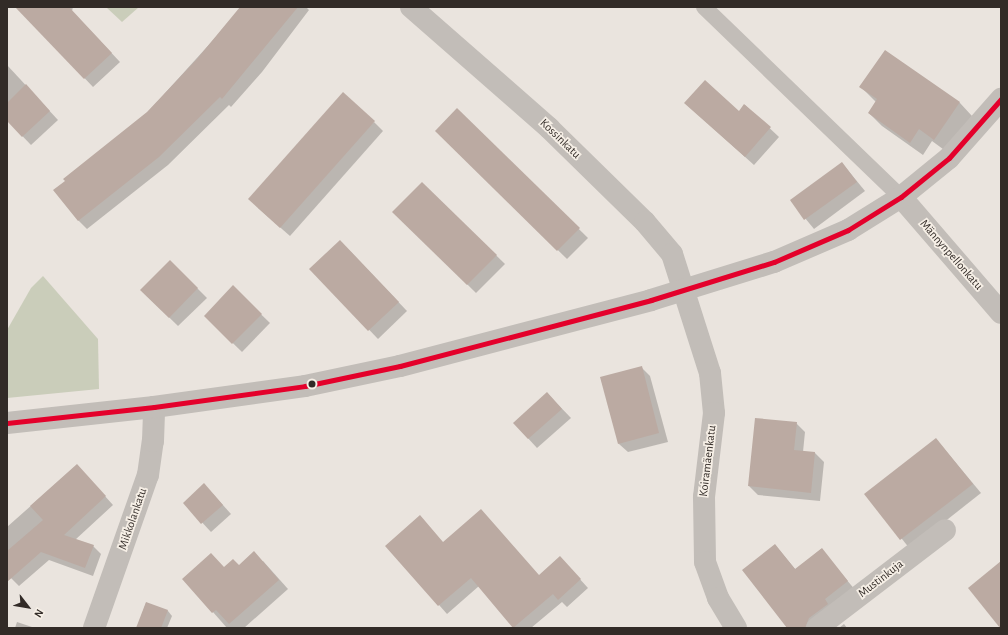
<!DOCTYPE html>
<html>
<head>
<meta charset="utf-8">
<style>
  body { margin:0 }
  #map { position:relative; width:1008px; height:635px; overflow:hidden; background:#eae4de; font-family:"Alegreya Sans",sans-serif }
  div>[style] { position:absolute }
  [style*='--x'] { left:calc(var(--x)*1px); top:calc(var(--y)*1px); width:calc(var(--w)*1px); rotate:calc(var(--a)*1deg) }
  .green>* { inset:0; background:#cacdba }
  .shadow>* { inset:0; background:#0003 }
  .building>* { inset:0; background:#bbaaa2 }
  .service>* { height:16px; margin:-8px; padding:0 8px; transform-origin:8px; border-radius:8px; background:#c2bdb8 }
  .minor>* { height:22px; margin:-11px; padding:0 11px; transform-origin:11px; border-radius:11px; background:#c2bdb8 }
  .tertiary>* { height:22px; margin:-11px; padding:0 11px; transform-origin:11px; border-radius:11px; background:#c2bdb8 }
  .bus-1>* { height:5px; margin:-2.5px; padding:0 2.5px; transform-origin:2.5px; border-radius:2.5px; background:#e4002b }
  .dots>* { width:11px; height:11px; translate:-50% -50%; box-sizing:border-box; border:2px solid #f6efe6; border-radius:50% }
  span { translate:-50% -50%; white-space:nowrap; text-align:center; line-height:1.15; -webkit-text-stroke:3.5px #f6efe6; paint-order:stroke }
  .street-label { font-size:12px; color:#322b27 }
  .frame { position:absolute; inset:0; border:8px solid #322b27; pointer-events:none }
  .north { position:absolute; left:8px; top:587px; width:40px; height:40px; -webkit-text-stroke:3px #f6efe6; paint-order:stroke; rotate:121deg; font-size:11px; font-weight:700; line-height:16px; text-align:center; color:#322b27 }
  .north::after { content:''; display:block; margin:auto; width:14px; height:18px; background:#322b27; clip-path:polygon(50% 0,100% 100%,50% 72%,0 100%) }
</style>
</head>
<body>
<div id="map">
  <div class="green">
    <i style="clip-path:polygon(106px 7px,139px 7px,122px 22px)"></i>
    <i style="clip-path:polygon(43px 276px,98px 339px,99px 389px,7px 398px,7px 330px,31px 288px)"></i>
  </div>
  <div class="shadow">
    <i style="clip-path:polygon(17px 7px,73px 7px,72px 11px,120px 62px,93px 87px)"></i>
    <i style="clip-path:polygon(243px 7px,306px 7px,309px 10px,262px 72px,231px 107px,229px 105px,168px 165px,87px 229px,78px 220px,148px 112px)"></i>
    <i style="clip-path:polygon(885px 51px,960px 103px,972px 116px,947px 152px,932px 141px,923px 155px,882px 126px,869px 113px,876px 102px,861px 87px)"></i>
    <i style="clip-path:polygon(7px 65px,58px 120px,31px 145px,7px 120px)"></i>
    <i style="clip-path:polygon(685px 103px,739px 112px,745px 105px,779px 137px,754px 165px)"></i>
    <i style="clip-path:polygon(457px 109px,588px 238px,567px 259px,436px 131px)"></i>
    <i style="clip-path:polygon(374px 122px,383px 131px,290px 236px,258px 208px)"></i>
    <i style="clip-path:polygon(842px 163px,865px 191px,814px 229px,791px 201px)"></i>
    <i style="clip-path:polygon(422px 183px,505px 264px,476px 293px,394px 212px)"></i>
    <i style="clip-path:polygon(349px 250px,407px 311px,378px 339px,311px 269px)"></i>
    <i style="clip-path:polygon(170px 261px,207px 298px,178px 326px,141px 290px)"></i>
    <i style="clip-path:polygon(233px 287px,270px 323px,242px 352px,205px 316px)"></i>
    <i style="clip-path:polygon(641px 367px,650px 376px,668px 442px,628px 452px,619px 444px)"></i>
    <i style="clip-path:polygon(547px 393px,571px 418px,537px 448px,514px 423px)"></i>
    <i style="clip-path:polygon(796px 423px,805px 432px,803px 452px,815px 453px,824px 462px,820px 501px,758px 495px,749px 486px)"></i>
    <i style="clip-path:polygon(936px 439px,981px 493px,910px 549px,866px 494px)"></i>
    <i style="clip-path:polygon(77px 465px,113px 505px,75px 540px,93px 546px,101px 554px,93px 576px,49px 560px,19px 586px,7px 574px,7px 527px)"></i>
    <i style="clip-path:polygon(213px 494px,231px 514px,211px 532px,184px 503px)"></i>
    <i style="clip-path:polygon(444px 543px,539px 576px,568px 566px,588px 588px,567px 607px,562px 602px,531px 628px,515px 628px,479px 586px,447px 614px,387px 546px)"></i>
    <i style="clip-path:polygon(775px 545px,796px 570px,821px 549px,856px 591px,819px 628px,788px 628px)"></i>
    <i style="clip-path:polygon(263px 561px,288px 589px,244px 628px,227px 628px,184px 579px)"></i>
    <i style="clip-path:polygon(146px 603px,168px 611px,172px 616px,167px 628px,137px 628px)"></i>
    <i style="clip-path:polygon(17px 622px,35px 628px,15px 628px)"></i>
    <i style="clip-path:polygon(844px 624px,847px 628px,839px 628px)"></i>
  </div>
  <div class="building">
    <i style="clip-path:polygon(15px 7px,69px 7px,112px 53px,84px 79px)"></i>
    <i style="clip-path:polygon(240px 7px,298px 7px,222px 99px,220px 97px,159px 157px,78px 221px,53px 190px,65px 181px,63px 179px,147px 112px,197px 59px)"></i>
    <i style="clip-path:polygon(885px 50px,960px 102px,934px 140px,919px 129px,910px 143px,868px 113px,877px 99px,859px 87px)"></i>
    <i style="clip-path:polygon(705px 80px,739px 111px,744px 104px,771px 127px,745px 157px,684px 103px)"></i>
    <i style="clip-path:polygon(26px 84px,50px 111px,22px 137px,7px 121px,7px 103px)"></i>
    <i style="clip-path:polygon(343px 92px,375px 121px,280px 228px,248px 199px)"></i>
    <i style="clip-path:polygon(457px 108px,580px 228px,557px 251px,435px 131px)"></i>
    <i style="clip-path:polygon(842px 162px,857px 182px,804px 220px,790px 200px)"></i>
    <i style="clip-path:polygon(422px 182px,497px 255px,467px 285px,392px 212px)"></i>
    <i style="clip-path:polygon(340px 240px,399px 302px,368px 331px,309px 269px)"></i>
    <i style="clip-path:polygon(170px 260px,198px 288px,169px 318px,140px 290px)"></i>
    <i style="clip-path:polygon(233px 285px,262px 314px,232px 344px,204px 316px)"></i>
    <i style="clip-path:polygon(642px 366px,659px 433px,618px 444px,600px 377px)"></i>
    <i style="clip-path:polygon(547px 392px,562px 409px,528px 439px,513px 423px)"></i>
    <i style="clip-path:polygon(755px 418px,797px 422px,794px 450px,815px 452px,811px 493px,748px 486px)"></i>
    <i style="clip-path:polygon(936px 438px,973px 484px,900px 540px,864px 494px)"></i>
    <i style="clip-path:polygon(77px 464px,106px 496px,64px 535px,94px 545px,85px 568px,41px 552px,7px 582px,7px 551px,43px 520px,30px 506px)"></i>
    <i style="clip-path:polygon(204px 483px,223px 505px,201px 524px,183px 503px)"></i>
    <i style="clip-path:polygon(481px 509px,539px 575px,560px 556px,581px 579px,558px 600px,553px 594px,513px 628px,471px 578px,438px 606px,385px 546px,420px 515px,443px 542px)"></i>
    <i style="clip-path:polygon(775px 544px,795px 569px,822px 548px,848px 581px,825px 599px,828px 604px,809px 618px,805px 628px,787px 628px,742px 570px)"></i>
    <i style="clip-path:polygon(254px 551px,279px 580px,229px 624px,216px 610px,212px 613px,182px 579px,211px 553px,224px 567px,233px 559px,239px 565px)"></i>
    <i style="clip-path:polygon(1001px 561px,1001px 628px,1000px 628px,968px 588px)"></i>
    <i style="clip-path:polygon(146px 602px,168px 610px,161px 628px,136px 628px)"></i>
  </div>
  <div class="service">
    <i style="--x:704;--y:7;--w:274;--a:44"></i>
  </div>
  <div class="minor">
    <i style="--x:411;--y:7;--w:184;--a:41.2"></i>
    <i style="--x:549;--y:128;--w:134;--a:44.4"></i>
    <i style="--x:645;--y:222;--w:42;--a:49.8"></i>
    <i style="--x:672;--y:254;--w:125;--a:72.3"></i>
    <i style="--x:710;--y:373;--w:40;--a:84.3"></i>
    <i style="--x:714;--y:413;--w:85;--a:96.8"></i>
    <i style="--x:704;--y:497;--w:65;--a:89.1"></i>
    <i style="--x:705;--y:562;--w:38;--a:70"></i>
    <i style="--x:718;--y:598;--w:35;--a:59"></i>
    <i style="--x:901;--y:197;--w:153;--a:49.2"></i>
    <i style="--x:94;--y:628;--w:162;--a:-70.6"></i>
    <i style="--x:148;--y:475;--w:34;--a:-82"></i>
    <i style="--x:153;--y:441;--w:34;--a:-88"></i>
    <i style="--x:817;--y:628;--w:161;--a:-37.4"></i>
  </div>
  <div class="tertiary">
    <i style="--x:7;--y:423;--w:148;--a:-6.2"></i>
    <i style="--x:154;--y:407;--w:152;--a:-7.9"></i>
    <i style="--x:305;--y:386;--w:97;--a:-11.9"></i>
    <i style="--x:400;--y:366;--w:260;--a:-14.7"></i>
    <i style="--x:651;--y:300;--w:129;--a:-17.2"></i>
    <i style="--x:774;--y:262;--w:81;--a:-23.4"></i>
    <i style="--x:848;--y:230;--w:62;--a:-31.9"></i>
    <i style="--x:901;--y:197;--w:62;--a:-39.1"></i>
    <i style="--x:949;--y:158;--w:79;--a:-48.6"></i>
  </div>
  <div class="bus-1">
    <i style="--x:7;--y:423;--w:148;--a:-6.2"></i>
    <i style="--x:154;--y:407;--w:152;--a:-7.9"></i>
    <i style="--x:305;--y:386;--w:97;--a:-11.9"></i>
    <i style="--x:400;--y:366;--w:260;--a:-14.7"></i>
    <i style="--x:651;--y:300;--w:129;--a:-17.2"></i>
    <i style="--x:774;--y:262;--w:81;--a:-23.4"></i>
    <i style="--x:848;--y:230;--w:62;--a:-31.9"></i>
    <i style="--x:901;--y:197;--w:62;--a:-39.1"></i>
    <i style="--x:949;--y:158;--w:79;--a:-48.6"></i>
  </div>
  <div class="dots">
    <i style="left:312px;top:384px;background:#322b27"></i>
  </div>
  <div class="street-label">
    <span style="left:560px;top:139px;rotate:44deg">Kossinkatu</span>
    <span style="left:951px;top:255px;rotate:49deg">Männynpellonkatu</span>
    <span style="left:708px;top:461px;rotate:-83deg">Koiramäenkatu</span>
    <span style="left:133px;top:519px;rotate:-71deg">Mikkolankatu</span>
    <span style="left:881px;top:579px;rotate:-38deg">Mustinkuja</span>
  </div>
  <div class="frame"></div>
  <div class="north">N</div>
</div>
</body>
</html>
